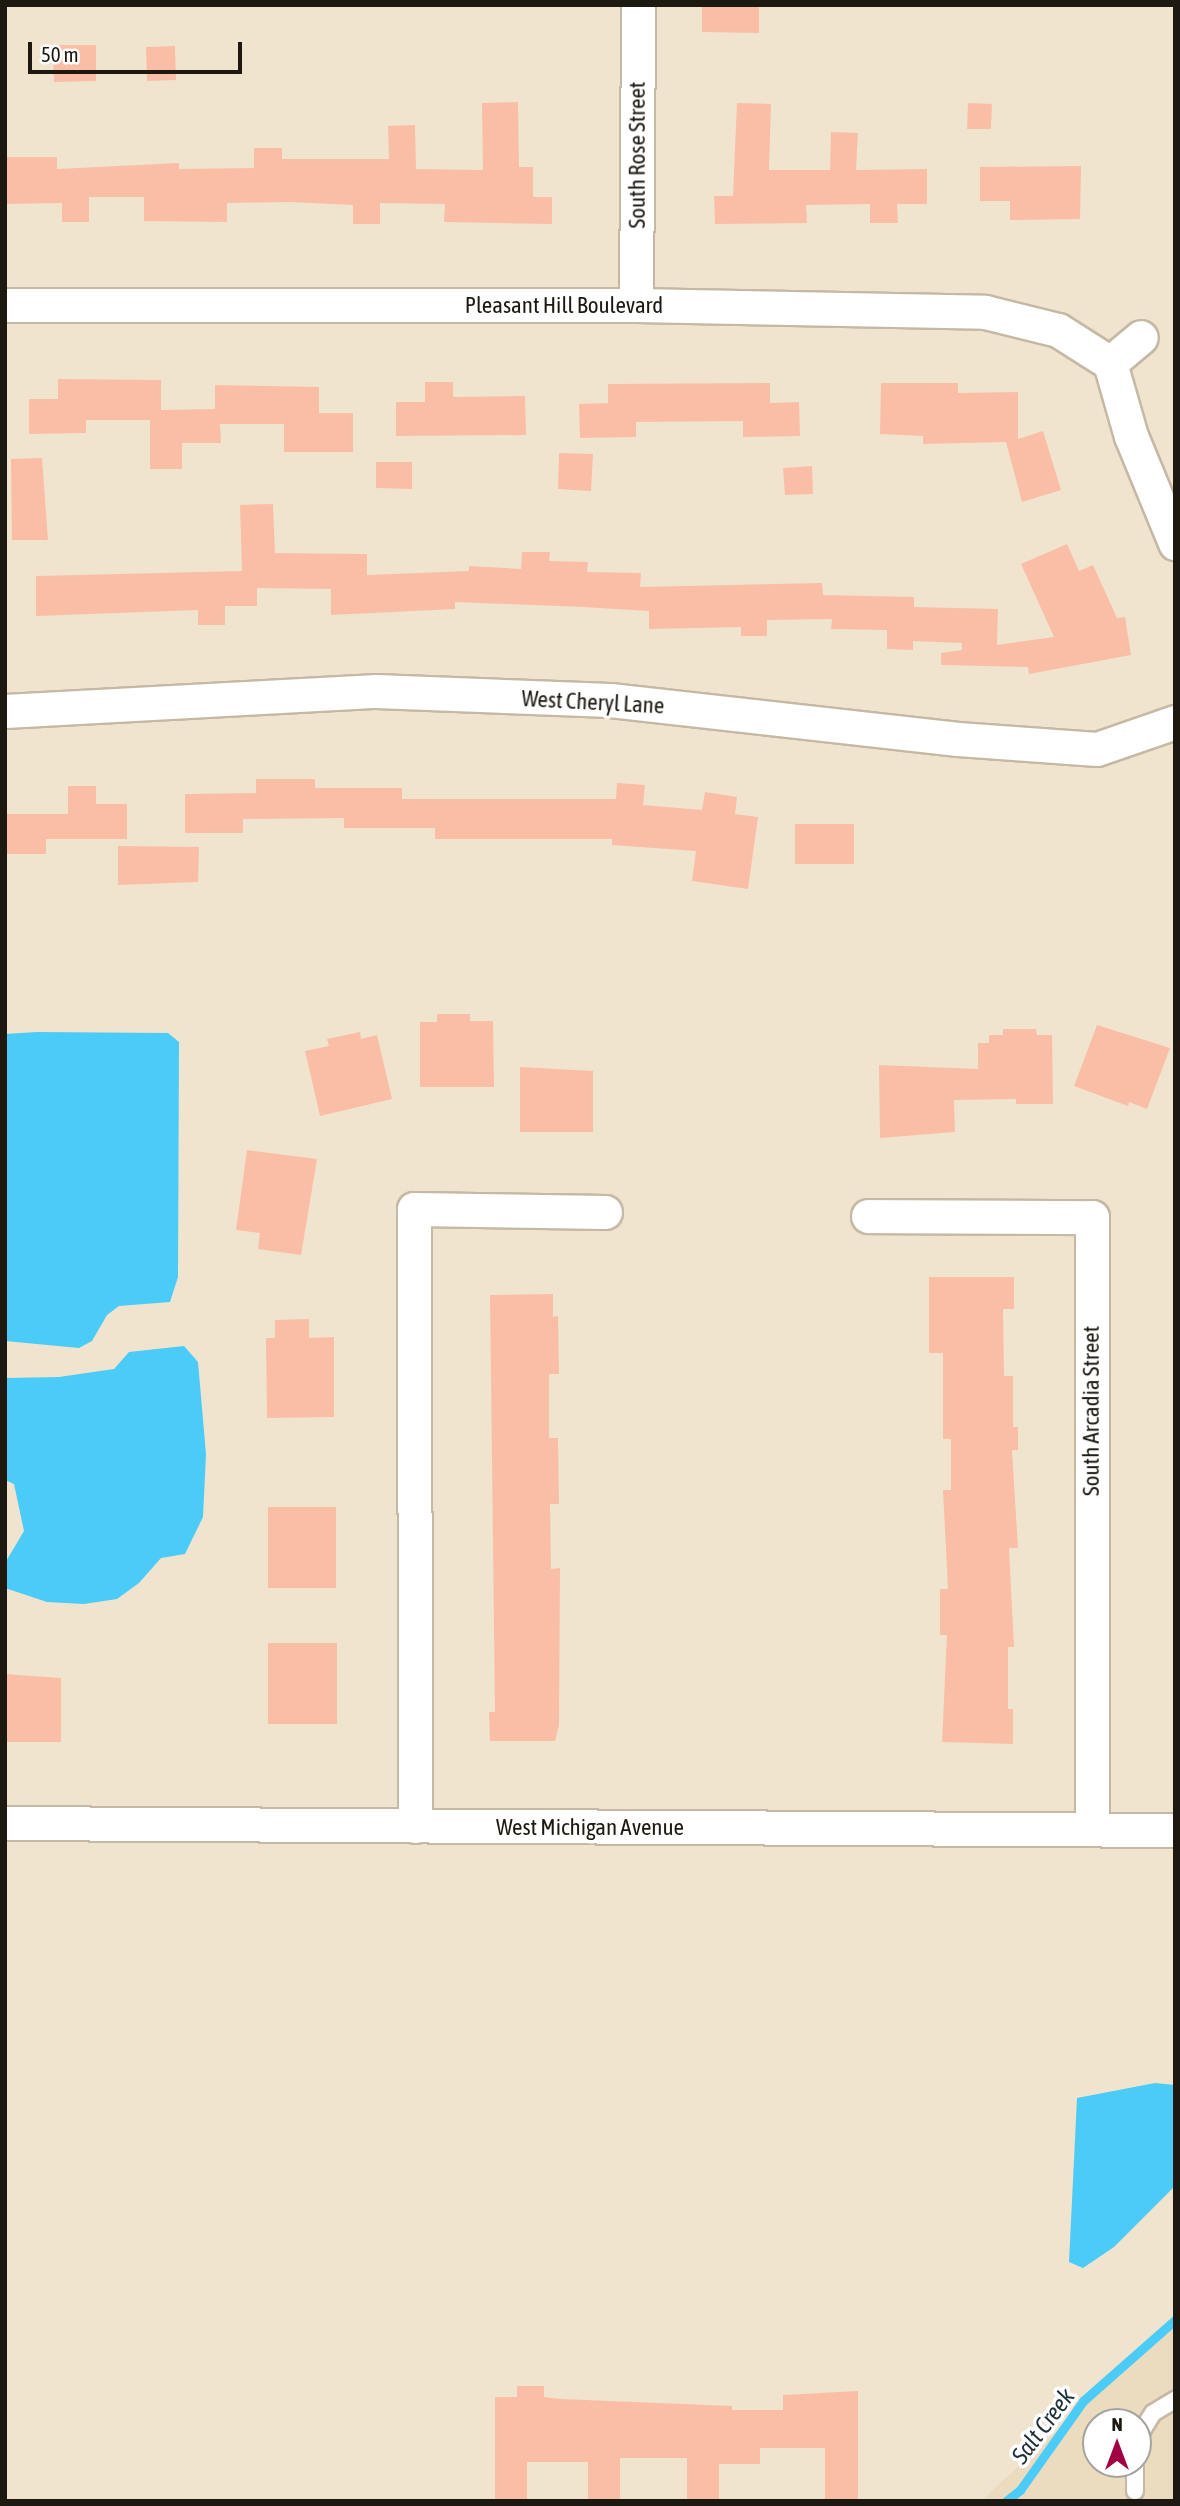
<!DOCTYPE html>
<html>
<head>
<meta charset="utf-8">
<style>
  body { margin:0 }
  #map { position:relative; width:1180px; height:2506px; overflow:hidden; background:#f0e4cf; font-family:"Asap Condensed",sans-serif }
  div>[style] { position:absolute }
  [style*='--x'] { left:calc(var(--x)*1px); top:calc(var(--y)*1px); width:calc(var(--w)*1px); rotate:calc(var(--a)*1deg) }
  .built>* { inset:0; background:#ebdbbf }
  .water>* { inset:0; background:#4bcbf8 }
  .stream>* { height:9px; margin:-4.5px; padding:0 4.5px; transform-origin:4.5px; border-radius:4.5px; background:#4bcbf8 }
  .building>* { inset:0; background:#fabea6 }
  .roads { filter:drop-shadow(2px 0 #c5b9a5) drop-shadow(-2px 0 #c5b9a5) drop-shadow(0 2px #c5b9a5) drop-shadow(0 -2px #c5b9a5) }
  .lane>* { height:16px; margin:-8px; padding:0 8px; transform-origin:8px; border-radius:8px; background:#fff }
  .street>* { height:33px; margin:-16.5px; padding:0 16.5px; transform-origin:16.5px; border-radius:16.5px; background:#fff }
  span { translate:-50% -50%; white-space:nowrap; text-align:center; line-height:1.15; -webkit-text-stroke:7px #fff; paint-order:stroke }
  .street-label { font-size:23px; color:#1d1911 }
  .water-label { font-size:24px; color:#1c323a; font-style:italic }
  .frame { position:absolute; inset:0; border:7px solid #1d1911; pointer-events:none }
  .north { position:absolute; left:1082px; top:2408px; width:70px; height:70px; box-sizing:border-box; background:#fff; border:2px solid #a5a3a0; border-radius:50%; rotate:0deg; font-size:19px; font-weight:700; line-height:28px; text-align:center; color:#1d1911 }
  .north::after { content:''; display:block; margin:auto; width:24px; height:32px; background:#a00244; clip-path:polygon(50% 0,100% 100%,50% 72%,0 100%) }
  .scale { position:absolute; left:28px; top:42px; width:214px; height:32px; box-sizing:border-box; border:4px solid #1d1911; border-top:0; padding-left:9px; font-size:21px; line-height:24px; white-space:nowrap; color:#1d1911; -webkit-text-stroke:5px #fff; paint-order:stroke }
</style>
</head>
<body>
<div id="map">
  <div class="built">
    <i style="clip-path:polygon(evenodd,1175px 2322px,1175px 2501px,981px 2501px,1175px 2322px,1096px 2422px,1138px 2422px,1138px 2464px,1096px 2464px,1096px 2422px)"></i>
  </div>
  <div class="water">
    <i style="clip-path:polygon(37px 1032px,168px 1033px,179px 1042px,178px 1277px,170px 1302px,119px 1306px,107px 1315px,92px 1341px,79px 1348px,5px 1341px,5px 1034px)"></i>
    <i style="clip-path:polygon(184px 1346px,198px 1362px,206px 1454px,203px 1517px,185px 1554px,161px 1558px,139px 1583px,117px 1599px,84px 1604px,47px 1602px,5px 1588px,5px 1563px,24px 1531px,14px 1484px,5px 1480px,5px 1378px,59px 1377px,114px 1369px,129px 1352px)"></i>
    <i style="clip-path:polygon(1155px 2083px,1175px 2085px,1175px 2186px,1114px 2247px,1083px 2268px,1069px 2262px,1077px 2098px)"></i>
  </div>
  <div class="stream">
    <i style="--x:1006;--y:2501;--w:18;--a:-38"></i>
    <i style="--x:1020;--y:2490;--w:109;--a:-54.7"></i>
    <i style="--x:1083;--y:2401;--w:123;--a:-41.4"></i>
  </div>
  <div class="building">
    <i style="clip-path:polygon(702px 5px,759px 5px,759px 33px,702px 32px)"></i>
    <i style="clip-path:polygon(53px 45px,96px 45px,96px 81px,54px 82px)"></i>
    <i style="clip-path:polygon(175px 46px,176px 80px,147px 81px,146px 47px)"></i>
    <i style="clip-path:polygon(518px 102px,519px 167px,533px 167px,533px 197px,552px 197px,552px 224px,444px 222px,445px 204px,380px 203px,380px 224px,353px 224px,353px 205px,292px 202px,227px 203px,227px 222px,144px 221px,144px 197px,89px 197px,89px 222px,62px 222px,62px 203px,5px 204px,5px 157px,57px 157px,57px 169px,179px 163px,179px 169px,254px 168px,254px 148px,282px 148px,282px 159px,389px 159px,388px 126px,415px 125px,416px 169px,483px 170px,482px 103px)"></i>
    <i style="clip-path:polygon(737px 103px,771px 104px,769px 170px,830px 170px,831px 132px,858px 133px,856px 170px,927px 169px,927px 204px,897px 204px,898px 223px,870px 223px,870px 204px,806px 205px,807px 223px,715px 224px,714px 196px,733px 196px)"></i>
    <i style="clip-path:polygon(968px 103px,992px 104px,991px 129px,967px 129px)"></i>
    <i style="clip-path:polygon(1081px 166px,1080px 219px,1010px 220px,1010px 201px,980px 201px,980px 167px)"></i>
    <i style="clip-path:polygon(58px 379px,161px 380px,161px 410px,215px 409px,215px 385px,319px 387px,319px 413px,353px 413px,353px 452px,284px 452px,284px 424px,220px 424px,221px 443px,182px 443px,182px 469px,150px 469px,150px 420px,86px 420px,86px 433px,29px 434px,29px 399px,58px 399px)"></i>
    <i style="clip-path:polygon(425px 382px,453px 382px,453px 397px,525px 396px,526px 435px,396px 436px,396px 402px,425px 402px)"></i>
    <i style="clip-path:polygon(770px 383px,770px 403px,799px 402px,800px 436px,743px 437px,743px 421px,636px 422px,636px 437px,580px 438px,579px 404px,608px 403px,608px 384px)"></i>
    <i style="clip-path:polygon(881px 383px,958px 383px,958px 393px,1018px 392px,1018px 439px,1043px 431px,1061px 490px,1022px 502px,1006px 442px,923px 444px,923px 436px,880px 434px)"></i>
    <i style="clip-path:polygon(559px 453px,593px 454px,591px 491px,558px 489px)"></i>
    <i style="clip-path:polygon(42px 458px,48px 540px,12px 540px,11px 459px)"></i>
    <i style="clip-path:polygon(376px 462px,412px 462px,412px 489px,376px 488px)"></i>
    <i style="clip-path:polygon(812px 466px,813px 494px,785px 495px,783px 468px)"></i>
    <i style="clip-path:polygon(273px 504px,275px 553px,367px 554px,367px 575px,469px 571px,469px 566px,521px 569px,522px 552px,550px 552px,549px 561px,588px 562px,587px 572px,641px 573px,640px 587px,822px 583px,823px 595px,914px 597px,914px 607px,998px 609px,997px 645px,1054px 637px,1021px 564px,1067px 544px,1079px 571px,1093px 565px,1117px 618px,1125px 617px,1131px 655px,1029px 674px,1028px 667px,941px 665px,941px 653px,962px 650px,962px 643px,913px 641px,913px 650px,887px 649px,887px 630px,831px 629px,832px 619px,767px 620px,767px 636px,741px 636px,741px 627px,649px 629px,649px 611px,583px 607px,455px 602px,455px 609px,331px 615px,331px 589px,257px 588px,257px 606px,225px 606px,225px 625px,198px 625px,198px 610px,36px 616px,36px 576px,242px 571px,240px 505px)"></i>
    <i style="clip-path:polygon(256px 779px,315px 779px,315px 788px,402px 788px,402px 799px,616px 799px,617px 783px,645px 785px,643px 805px,702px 810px,705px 792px,737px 797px,735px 814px,758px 817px,748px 889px,692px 881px,696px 851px,612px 845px,612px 839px,435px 839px,435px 828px,344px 828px,344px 818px,243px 819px,243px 833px,185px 833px,185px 794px,256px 793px)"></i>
    <i style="clip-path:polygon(68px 786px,96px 786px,96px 804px,127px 804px,127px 839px,46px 839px,46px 854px,5px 854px,5px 814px,68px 814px)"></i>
    <i style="clip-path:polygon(795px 824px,854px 824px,854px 864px,795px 864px)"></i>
    <i style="clip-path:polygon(118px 846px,199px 847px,198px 882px,118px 885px)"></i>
    <i style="clip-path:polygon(437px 1014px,470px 1014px,470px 1021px,493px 1021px,494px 1087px,420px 1087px,420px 1022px,437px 1022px)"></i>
    <i style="clip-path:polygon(1097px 1025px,1170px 1048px,1147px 1109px,1129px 1102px,1128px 1106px,1074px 1086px)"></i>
    <i style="clip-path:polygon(1003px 1029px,1036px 1029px,1037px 1035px,1052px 1035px,1053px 1104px,1016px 1104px,1016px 1099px,954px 1100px,955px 1132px,880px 1138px,879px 1065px,978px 1069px,978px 1043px,989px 1043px,989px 1035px,1003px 1035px)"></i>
    <i style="clip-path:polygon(360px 1032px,361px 1039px,377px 1035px,392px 1099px,320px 1116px,305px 1051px,329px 1046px,327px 1039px)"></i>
    <i style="clip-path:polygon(520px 1067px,593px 1071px,593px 1132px,520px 1132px)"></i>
    <i style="clip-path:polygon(247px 1150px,317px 1159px,301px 1255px,258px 1249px,260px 1233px,236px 1230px)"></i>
    <i style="clip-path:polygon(929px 1277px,1014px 1277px,1014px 1309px,1003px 1309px,1004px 1376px,1013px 1376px,1013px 1427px,1018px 1427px,1018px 1450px,1012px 1450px,1018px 1548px,1009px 1548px,1014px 1647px,1008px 1647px,1008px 1709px,1013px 1709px,1013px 1744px,942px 1742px,947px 1635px,940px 1635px,940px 1589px,948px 1589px,943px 1490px,951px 1490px,951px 1439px,943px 1439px,943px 1353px,929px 1353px)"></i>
    <i style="clip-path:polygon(553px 1294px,553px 1317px,558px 1316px,559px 1374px,549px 1374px,549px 1438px,558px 1438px,559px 1504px,550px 1504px,551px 1569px,560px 1568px,559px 1725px,555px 1741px,490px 1741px,489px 1712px,495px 1712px,490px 1295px)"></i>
    <i style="clip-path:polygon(309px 1319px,309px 1338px,334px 1337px,334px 1417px,267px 1418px,266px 1338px,275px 1338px,275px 1320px)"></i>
    <i style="clip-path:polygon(268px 1507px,336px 1507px,336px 1588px,268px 1588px)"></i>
    <i style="clip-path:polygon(268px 1643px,337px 1643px,337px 1724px,268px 1724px)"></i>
    <i style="clip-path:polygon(5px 1674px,61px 1678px,61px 1742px,5px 1742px)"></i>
    <i style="clip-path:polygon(517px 2386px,544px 2386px,544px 2397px,561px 2399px,732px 2406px,732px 2410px,783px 2410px,783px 2395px,858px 2391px,858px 2501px,825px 2501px,825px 2448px,760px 2448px,760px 2464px,719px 2464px,719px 2501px,687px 2501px,687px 2458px,620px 2458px,620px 2501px,588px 2501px,588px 2462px,527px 2462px,527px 2501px,495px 2501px,495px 2397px,517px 2397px)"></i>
  </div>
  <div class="roads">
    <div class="lane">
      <i style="--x:1138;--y:2437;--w:28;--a:-58"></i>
      <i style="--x:1153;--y:2413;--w:26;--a:-31"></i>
      <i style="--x:1135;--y:2491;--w:27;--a:-90"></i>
    </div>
    <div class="street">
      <i style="--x:5;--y:305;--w:631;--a:0"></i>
      <i style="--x:636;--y:305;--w:349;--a:1.1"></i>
      <i style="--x:985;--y:312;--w:75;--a:13.9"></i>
      <i style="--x:1058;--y:330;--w:62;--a:32.4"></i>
      <i style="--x:1110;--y:363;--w:76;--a:74"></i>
      <i style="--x:1131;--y:436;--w:116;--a:67.6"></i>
      <i style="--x:636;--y:305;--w:300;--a:-89.6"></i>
      <i style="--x:1110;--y:363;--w:40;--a:-40"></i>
      <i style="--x:5;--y:711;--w:372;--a:-3.1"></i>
      <i style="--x:376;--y:691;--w:234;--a:2.2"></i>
      <i style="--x:610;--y:700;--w:350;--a:6.4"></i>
      <i style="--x:958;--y:739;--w:139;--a:4.1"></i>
      <i style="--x:1097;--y:749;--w:83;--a:-19.1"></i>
      <i style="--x:868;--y:1216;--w:224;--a:0.3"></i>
      <i style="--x:1092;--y:1217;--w:611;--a:90"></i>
      <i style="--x:5;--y:1823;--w:1170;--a:0.34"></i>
      <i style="--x:415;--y:1826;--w:617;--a:-90.09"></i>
      <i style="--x:414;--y:1209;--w:191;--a:0.9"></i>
    </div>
  </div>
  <div class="street-label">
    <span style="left:637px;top:155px;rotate:-90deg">South Rose Street</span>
    <span style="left:564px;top:305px">Pleasant Hill Boulevard</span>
    <span style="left:593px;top:702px;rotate:3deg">West Cheryl Lane</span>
    <span style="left:1091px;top:1411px;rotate:-90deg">South Arcadia Street</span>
    <span style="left:590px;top:1827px">West Michigan Avenue</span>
  </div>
  <div class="water-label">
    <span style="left:1043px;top:2426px;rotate:-53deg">Salt Creek</span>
  </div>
  <div class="frame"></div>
  <div class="north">N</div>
  <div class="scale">50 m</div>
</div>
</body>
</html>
